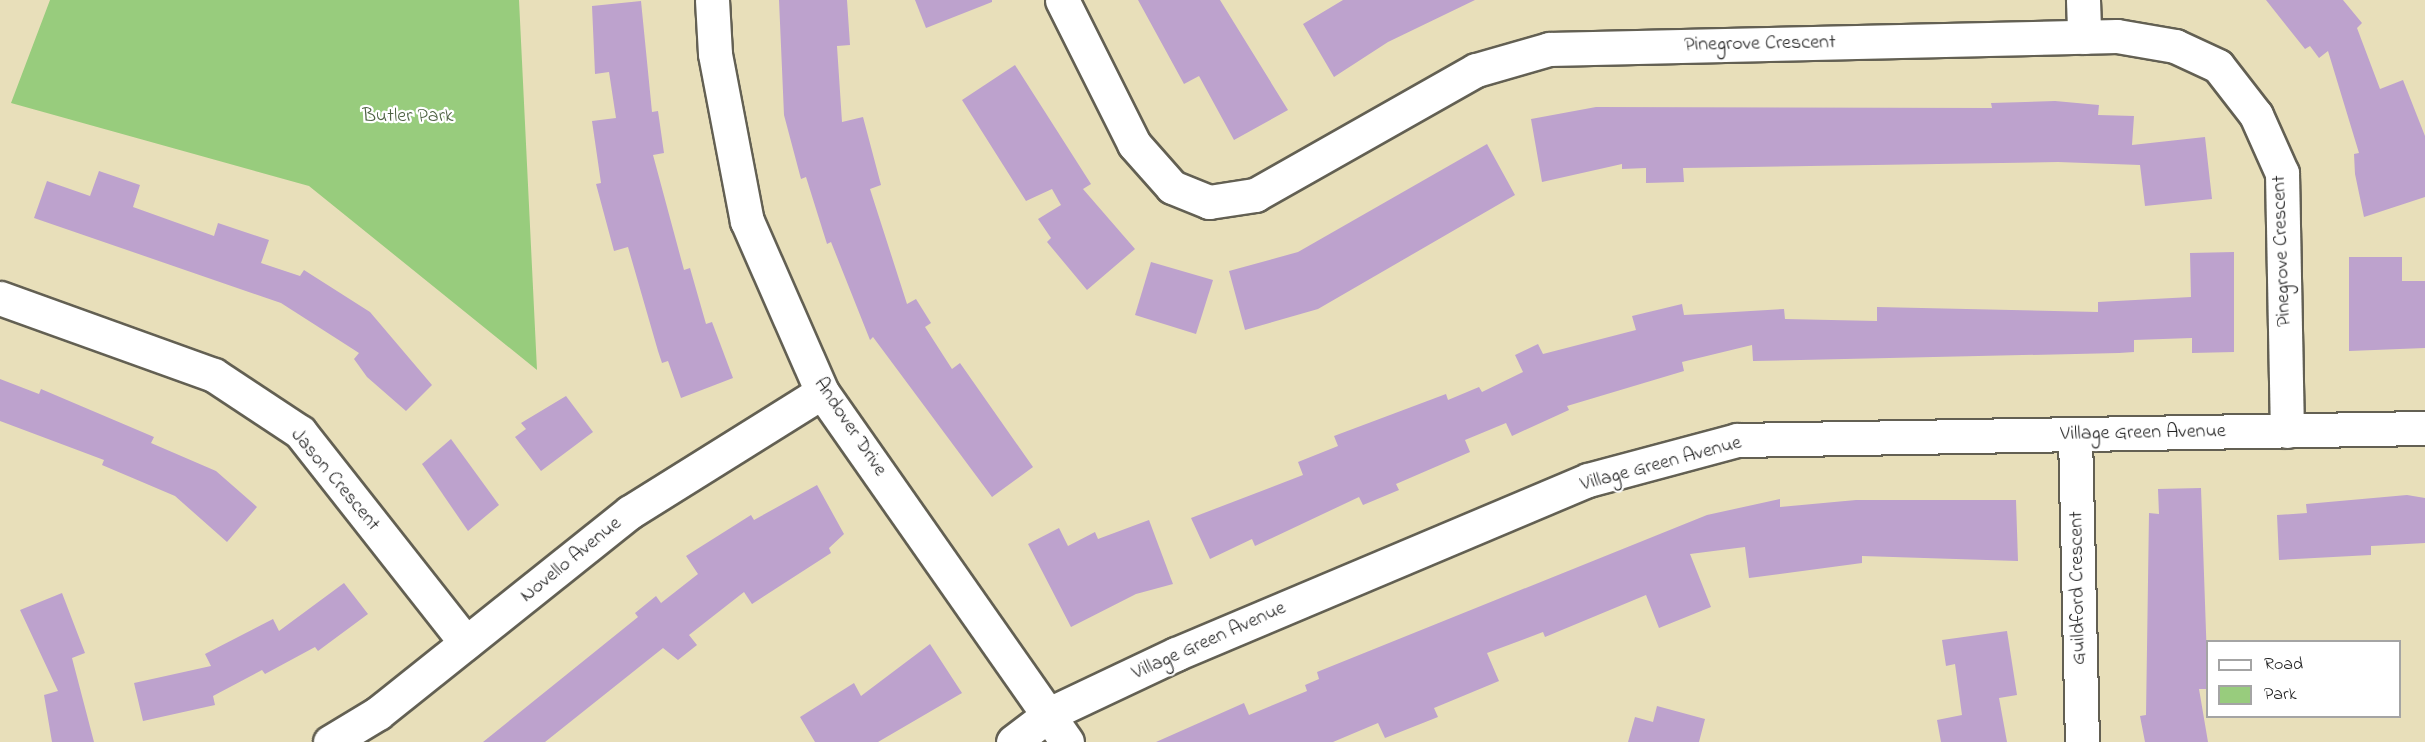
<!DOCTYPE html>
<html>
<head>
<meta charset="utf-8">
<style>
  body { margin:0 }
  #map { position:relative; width:2425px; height:742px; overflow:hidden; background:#e8dfba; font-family:"Indie Flower",sans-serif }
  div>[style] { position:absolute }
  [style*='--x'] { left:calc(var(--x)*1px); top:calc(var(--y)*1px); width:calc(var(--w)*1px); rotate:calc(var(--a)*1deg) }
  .green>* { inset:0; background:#98cc7d }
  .building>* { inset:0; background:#bda2cd }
  .roads { filter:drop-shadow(2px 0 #636053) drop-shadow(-2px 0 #636053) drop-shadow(0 2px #636053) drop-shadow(0 -2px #636053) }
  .minor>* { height:33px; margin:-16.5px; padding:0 16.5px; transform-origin:16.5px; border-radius:16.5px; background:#fff }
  span { translate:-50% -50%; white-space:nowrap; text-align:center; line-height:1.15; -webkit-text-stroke:4.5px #fff; paint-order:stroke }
  .street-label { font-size:20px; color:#1c1c1c }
  .park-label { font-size:20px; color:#4e6243 }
  .legend { position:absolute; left:2206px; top:640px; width:195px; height:78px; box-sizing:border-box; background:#fff; border:2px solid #a4a4a4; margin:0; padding:8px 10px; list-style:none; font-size:18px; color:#1c1c1c }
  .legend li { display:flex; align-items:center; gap:12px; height:30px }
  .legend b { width:30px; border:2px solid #a4a4a4 }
</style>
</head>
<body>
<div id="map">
  <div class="green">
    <i style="clip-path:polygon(50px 0,519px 0,537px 370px,309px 186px,11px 103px)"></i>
  </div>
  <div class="building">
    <i style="clip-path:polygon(779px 0,847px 0,850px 45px,837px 46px,842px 122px,863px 117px,881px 185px,870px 189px,907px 304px,916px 299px,931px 323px,925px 327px,952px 369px,960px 363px,1033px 467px,992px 497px,873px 337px,870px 340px,831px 242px,827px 244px,806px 177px,801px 179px,784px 115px)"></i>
    <i style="clip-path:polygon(915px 0,992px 0,992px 2px,926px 28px)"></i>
    <i style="clip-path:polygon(1138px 0,1220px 0,1288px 110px,1234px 140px,1199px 76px,1184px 84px)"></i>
    <i style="clip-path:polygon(1343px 0,1475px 0,1388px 42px,1334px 77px,1303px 24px)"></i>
    <i style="clip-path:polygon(2266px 0,2343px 0,2362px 23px,2357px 28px,2380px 89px,2403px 80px,2425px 136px,2425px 197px,2364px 217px,2355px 174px,2354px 154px,2359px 153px,2328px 51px,2319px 58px,2310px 46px,2305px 49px)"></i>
    <i style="clip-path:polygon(641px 1px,652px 112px,658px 111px,664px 153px,653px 155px,684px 270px,690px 268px,706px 324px,712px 322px,733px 378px,681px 398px,668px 361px,662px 363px,658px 351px,628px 247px,614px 251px,596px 184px,601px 183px,592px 121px,616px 118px,609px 72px,595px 74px,592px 6px)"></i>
    <i style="clip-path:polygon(1015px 65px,1091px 184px,1083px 189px,1135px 249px,1087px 290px,1047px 242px,1051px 238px,1038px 219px,1061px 205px,1052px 189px,1026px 201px,962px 100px)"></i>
    <i style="clip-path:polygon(2055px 101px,2099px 105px,2098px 115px,2134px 116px,2132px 145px,2205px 137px,2212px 199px,2145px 206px,2140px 165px,2058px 162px,1683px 168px,1684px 182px,1646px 183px,1646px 168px,1622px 169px,1622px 164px,1542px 182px,1531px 119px,1596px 107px,1992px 108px,1991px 103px)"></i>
    <i style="clip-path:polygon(1487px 144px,1515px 195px,1318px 309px,1245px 330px,1229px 271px,1298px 252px)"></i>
    <i style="clip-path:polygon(99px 171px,140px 185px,133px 207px,214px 236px,218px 223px,269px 240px,261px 263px,300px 276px,304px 270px,370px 312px,432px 385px,406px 411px,367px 377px,354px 359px,359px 353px,281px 303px,34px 218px,47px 181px,90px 196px)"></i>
    <i style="clip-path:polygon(2234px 252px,2234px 352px,2192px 353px,2192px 338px,2134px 340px,2134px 352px,2119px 353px,1753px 361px,1752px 345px,1682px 362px,1684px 371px,1567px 406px,1569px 410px,1512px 436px,1506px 423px,1465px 440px,1470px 452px,1396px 484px,1399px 490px,1363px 505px,1359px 497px,1255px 546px,1252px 539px,1210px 559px,1191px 518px,1303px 475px,1298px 462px,1338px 446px,1334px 436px,1446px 394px,1448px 400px,1479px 387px,1482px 392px,1523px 372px,1515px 355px,1538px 344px,1543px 354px,1636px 330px,1632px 316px,1682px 304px,1684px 315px,1784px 309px,1785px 319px,1877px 321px,1877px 307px,2098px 312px,2098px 302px,2191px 297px,2190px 253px)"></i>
    <i style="clip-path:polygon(2349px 257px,2402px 257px,2402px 281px,2425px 281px,2425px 348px,2349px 351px)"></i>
    <i style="clip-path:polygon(1151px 262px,1213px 280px,1196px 334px,1135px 315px)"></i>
    <i style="clip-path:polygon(0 379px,39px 394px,41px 389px,154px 437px,151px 443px,216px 471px,257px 507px,227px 542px,175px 496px,102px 465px,104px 460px,0 421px)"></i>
    <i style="clip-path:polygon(566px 396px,593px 432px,541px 471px,515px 437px,526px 429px,521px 423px)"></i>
    <i style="clip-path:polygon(451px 439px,499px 505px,468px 531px,422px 464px)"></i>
    <i style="clip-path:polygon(817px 485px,844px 534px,829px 548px,831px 553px,752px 604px,744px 592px,689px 635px,697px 645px,678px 660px,663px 648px,545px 742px,483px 742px,638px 617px,635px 613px,656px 596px,661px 603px,698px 574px,686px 556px,751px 515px,754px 520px)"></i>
    <i style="clip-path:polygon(2201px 488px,2208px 689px,2199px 689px,2208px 742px,2145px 742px,2140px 716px,2146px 715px,2149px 513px,2159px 514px,2158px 489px)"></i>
    <i style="clip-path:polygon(2407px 495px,2425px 498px,2425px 543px,2371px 546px,2371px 555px,2279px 560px,2277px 515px,2307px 513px,2306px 504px)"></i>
    <i style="clip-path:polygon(1780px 499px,1780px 507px,1856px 500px,2016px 500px,2018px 561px,1862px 556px,1862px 563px,1749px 578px,1745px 547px,1690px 554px,1711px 607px,1659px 628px,1646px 595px,1545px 637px,1543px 632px,1487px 653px,1499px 681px,1434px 708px,1438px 717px,1385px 738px,1378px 723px,1333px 742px,1156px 742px,1244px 703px,1249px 715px,1307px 691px,1305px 685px,1319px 679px,1317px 672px,1707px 515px)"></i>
    <i style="clip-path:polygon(1149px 520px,1173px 584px,1136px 594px,1071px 627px,1028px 544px,1059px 528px,1068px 546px,1095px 532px,1098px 539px)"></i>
    <i style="clip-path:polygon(344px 583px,368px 614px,318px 651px,315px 647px,265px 674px,262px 670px,213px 696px,215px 705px,143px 721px,134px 683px,211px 666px,205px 654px,273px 619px,279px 631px)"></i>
    <i style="clip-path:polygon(62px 593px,85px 653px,72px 658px,94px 742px,52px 742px,44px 695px,58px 691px,20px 610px)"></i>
    <i style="clip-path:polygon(2007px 631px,2017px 695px,1999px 698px,2007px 742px,1941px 742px,1937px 720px,1962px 715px,1955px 664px,1946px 666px,1942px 640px)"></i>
    <i style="clip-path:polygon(930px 644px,962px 693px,878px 742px,815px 742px,800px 717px,854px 683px,861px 696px)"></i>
    <i style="clip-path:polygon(1657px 706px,1705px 719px,1699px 742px,1628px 742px,1635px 717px,1653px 722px)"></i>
  </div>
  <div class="roads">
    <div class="minor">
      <i style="--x:712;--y:0;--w:54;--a:86.8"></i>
      <i style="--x:715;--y:54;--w:170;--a:79.2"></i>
      <i style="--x:747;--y:221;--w:187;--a:66.3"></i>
      <i style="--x:822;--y:392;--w:427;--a:55"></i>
      <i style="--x:1062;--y:0;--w:161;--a:63.4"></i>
      <i style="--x:1134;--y:144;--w:57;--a:48.5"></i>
      <i style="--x:1172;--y:187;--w:40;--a:22"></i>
      <i style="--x:1209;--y:202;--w:47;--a:-8.7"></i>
      <i style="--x:1255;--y:195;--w:254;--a:-29.5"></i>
      <i style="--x:1476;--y:70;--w:76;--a:-16"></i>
      <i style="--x:1549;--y:49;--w:568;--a:-1.31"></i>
      <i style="--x:2117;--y:36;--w:59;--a:9.8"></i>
      <i style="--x:2175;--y:46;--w:47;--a:24.9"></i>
      <i style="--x:2218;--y:66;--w:62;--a:52.2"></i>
      <i style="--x:2256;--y:115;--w:64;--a:65.9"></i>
      <i style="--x:2282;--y:173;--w:258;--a:88.9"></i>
      <i style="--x:2083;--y:0;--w:37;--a:88"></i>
      <i style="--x:0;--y:298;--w:227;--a:19.8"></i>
      <i style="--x:214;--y:375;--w:103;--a:33.5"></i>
      <i style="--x:300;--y:432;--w:268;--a:51.8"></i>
      <i style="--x:2075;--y:435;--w:307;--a:88.7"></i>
      <i style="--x:330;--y:742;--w:56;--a:-31.1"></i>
      <i style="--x:378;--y:713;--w:322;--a:-38.6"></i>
      <i style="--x:630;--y:512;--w:226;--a:-32"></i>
      <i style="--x:1013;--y:742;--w:48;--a:-37.3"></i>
      <i style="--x:1051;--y:713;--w:138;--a:-25.3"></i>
      <i style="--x:1176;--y:654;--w:447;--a:-22.9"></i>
      <i style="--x:1588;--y:480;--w:154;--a:-15"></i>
      <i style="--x:1737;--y:440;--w:688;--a:-1"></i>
    </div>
  </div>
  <div class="street-label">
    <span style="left:1760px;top:44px;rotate:-1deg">Pinegrove Crescent</span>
    <span style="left:2282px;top:251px;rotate:-92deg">Pinegrove Crescent</span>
    <span style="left:850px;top:427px;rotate:56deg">Andover Drive</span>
    <span style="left:2143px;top:433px;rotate:-1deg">Village Green Avenue</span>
    <span style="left:1661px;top:464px;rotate:-15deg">Village Green Avenue</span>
    <span style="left:335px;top:480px;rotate:50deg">Jason Crescent</span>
    <span style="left:571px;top:560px;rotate:-39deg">Novello Avenue</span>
    <span style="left:2078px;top:588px;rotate:-91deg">Guildford Crescent</span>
    <span style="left:1209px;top:641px;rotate:-24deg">Village Green Avenue</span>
  </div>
  <div class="park-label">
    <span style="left:408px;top:116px">Butler Park</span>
  </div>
  <ul class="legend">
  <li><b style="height:8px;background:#fff"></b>Road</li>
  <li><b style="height:16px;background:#98cc7d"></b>Park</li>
  </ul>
</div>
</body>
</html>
